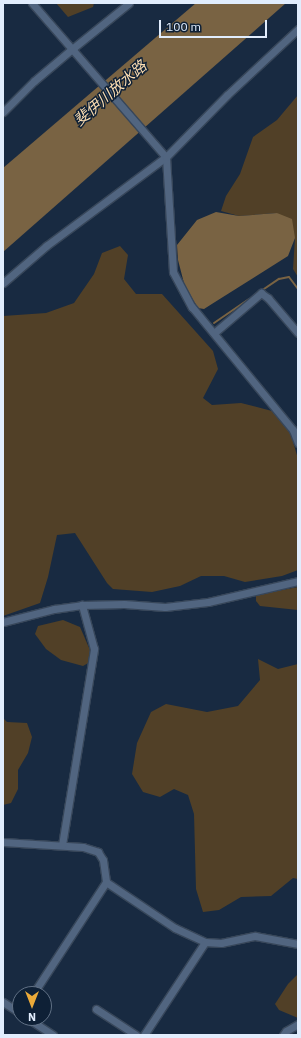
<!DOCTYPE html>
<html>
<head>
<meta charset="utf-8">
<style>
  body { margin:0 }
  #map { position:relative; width:301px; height:1038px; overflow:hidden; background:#182a41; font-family:"IBM Plex Sans","Noto Sans JP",sans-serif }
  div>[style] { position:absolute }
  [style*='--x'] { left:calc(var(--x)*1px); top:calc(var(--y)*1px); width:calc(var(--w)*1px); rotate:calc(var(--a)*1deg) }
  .green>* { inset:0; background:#514027 }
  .water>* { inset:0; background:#796343 }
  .stream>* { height:2px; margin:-1px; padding:0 1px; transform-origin:1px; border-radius:1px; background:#796343 }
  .roads { filter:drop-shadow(1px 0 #38475a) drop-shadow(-1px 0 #38475a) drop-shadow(0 1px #38475a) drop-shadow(0 -1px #38475a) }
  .minor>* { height:7px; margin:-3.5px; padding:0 3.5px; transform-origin:3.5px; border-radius:3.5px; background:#516580 }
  span { translate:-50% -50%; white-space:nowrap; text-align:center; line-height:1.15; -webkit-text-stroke:3px #0e2036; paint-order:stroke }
  .water-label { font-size:15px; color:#fddeb2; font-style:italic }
  .frame { position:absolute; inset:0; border:4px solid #e1edfd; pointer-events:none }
  .north { position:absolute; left:12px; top:986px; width:40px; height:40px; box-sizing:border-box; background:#0e2036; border:1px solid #627286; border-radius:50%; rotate:180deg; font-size:11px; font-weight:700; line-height:16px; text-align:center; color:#e1edfd }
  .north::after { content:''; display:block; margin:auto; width:14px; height:18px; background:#ebaa39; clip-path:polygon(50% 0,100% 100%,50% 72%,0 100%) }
  .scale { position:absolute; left:159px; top:20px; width:108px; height:18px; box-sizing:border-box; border:2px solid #e1edfd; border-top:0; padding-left:5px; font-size:12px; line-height:14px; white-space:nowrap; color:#e1edfd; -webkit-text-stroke:3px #0e2036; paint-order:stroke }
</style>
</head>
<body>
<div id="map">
  <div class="green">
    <i style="clip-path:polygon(56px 3px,94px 3px,93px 7px,68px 17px)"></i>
    <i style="clip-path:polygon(298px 95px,298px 277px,293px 269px,295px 238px,277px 213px,239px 216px,221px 211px,226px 196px,240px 174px,253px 137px,277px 120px)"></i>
    <i style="clip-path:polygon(120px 246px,128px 255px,124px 279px,136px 294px,162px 294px,213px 351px,218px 369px,203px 398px,212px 405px,241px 403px,272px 411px,290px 431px,298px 459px,298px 570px,282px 576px,245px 582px,224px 576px,201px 576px,180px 586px,152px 592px,113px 589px,107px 583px,75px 533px,57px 535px,48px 577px,40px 603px,3px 616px,3px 316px,46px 313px,74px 303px,94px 274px,102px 253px)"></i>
    <i style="clip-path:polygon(298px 587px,298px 610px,260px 606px,256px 601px,256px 595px)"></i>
    <i style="clip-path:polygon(63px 620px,80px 627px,90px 650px,90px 662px,83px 666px,61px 660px,46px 649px,35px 634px,38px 626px)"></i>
    <i style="clip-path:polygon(258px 659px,278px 669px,298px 664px,298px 879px,293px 878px,271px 896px,241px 897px,219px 910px,203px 912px,196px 889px,194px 814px,188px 795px,174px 789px,160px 797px,143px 792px,132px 774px,137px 743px,151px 712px,166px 704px,207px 712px,238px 706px,260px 680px)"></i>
    <i style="clip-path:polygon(3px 718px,7px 722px,27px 723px,32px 737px,28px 753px,18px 770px,18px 789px,11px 803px,3px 805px)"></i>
    <i style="clip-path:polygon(298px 974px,298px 1018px,279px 1010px,275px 1004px,288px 984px)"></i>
  </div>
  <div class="water">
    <i style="clip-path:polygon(196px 3px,286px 3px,3px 252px,3px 168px)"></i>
    <i style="clip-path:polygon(216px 212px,239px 216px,277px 213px,292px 219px,295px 238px,288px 256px,215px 302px,204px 309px,198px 308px,185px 287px,178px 260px,177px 245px,197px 220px)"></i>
  </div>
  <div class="stream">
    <i style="--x:261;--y:291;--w:22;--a:-34"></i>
    <i style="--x:279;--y:279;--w:10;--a:-11"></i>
    <i style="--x:289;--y:277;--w:15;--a:53"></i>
    <i style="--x:214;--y:323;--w:42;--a:-34.4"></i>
  </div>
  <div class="roads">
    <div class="minor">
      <i style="--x:32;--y:3;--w:204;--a:49"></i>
      <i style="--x:166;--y:157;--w:115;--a:86.5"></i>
      <i style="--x:173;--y:272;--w:40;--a:62"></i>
      <i style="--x:192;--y:307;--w:159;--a:50.6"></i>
      <i style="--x:293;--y:430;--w:14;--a:69"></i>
      <i style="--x:3;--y:112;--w:44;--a:-45"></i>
      <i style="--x:34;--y:81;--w:50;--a:-40.1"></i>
      <i style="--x:72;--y:49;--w:73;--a:-38.9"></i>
      <i style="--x:3;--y:283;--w:57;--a:-40.7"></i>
      <i style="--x:46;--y:246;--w:149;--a:-36.6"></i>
      <i style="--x:166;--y:157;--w:87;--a:-45.5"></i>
      <i style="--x:227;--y:95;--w:97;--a:-42.9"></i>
      <i style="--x:214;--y:333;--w:62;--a:-40.4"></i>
      <i style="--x:261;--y:293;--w:9;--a:36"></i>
      <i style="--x:268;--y:298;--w:46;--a:49.4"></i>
      <i style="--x:3;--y:622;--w:53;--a:-14.3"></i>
      <i style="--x:54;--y:609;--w:28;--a:-8"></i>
      <i style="--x:82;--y:605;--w:42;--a:-1.4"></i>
      <i style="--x:124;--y:604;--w:41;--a:4.2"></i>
      <i style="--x:165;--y:607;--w:43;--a:-6.6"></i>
      <i style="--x:208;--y:602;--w:92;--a:-13.1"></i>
      <i style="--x:3;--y:842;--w:80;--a:3.6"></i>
      <i style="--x:83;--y:847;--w:16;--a:18"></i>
      <i style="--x:98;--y:852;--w:9;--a:58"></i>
      <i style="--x:103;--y:860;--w:22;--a:82"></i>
      <i style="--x:106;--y:882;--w:83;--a:33.7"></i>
      <i style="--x:175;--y:928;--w:33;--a:25"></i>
      <i style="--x:205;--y:942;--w:16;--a:4"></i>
      <i style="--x:221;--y:943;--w:35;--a:-12"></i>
      <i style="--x:255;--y:936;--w:44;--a:10.5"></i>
      <i style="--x:62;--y:845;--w:199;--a:-80.7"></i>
      <i style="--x:94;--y:649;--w:46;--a:-105.3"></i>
      <i style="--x:33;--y:994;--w:134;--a:-56.9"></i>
      <i style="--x:3;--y:1002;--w:20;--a:33"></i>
      <i style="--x:96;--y:1009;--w:48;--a:33"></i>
      <i style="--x:27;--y:1018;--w:31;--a:33"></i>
      <i style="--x:144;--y:1035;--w:111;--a:-56.7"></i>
      <i style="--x:283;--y:1035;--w:5;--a:-53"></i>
      <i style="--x:286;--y:1031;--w:14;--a:-30"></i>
    </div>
  </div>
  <div class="water-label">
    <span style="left:110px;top:93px;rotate:-41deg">斐伊川放水路</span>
  </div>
  <div class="frame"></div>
  <div class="north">N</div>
  <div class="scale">100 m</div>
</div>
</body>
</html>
